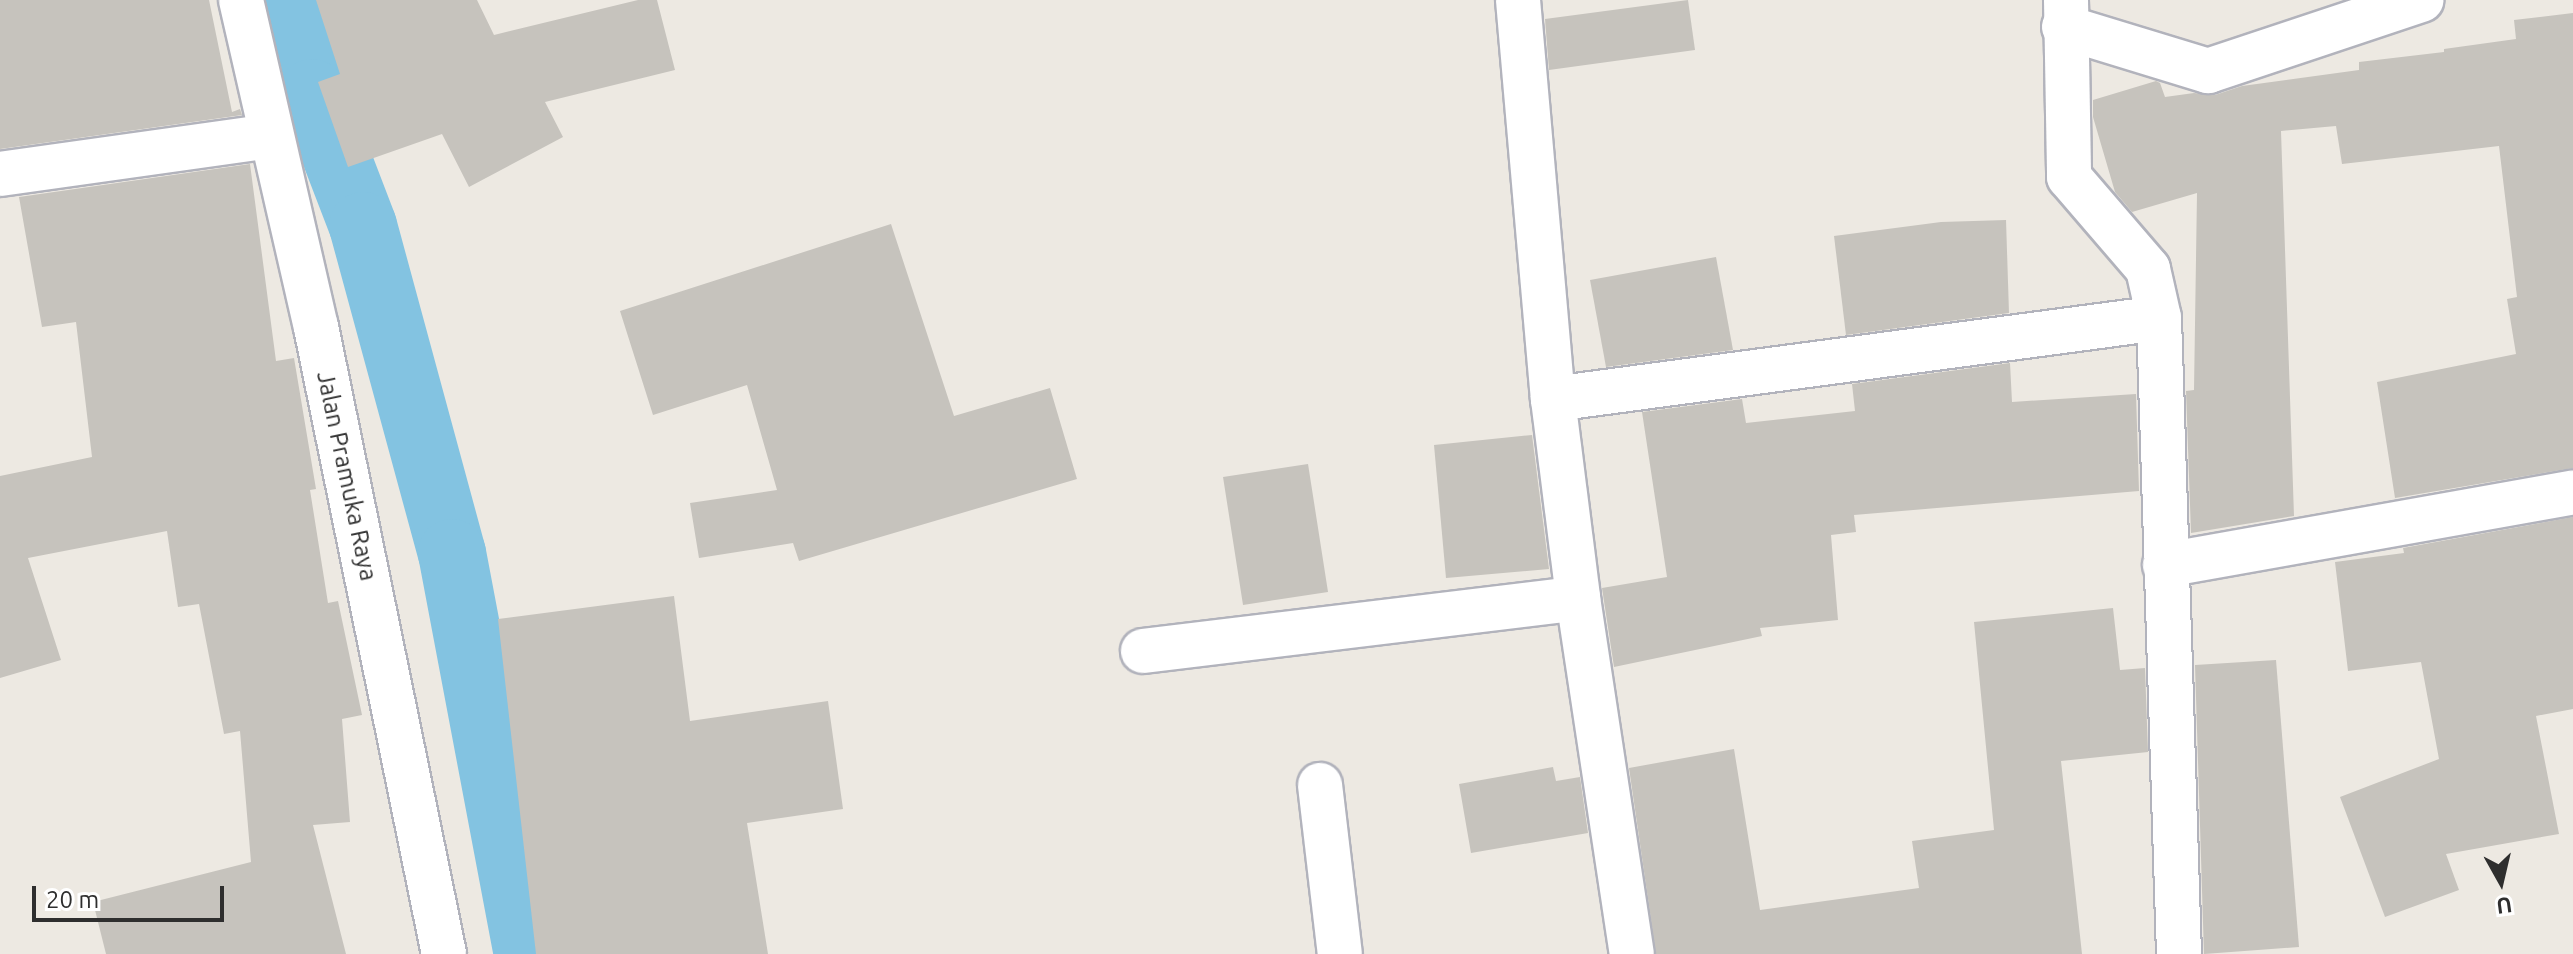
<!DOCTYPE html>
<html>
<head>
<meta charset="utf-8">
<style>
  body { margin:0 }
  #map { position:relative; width:2573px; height:954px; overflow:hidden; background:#ede9e2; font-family:Ubuntu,sans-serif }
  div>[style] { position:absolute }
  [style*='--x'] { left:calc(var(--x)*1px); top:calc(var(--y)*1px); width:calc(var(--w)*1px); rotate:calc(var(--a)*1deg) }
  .canal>* { height:68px; margin:-34px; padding:0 34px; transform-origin:34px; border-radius:34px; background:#83c3e1 }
  .building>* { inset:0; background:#c6c3bd }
  .roads { filter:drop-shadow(2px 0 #b2b3bc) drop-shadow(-2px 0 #b2b3bc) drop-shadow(0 2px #b2b3bc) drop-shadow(0 -2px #b2b3bc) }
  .street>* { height:44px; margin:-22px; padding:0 22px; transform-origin:22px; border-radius:22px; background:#fff }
  .secondary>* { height:44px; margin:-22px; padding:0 22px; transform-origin:22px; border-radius:22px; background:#fff }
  span { translate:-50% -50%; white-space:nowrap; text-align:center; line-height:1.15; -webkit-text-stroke:8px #fff; paint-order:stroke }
  .street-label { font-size:24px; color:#2e2e2e }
  .north { position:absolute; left:2461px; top:842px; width:80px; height:80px; -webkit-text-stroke:6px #fff; paint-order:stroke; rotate:172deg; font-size:22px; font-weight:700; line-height:32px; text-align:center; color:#2e2e2e }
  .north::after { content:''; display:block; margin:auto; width:28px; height:36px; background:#2e2e2e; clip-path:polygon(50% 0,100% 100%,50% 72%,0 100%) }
  .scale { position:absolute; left:32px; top:886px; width:192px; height:36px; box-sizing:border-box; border:4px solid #2e2e2e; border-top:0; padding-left:10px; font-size:24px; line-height:28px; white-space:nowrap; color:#2e2e2e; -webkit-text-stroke:6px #fff; paint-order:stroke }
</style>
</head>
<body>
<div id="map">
  <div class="canal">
    <i style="--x:294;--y:0;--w:95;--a:79"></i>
    <i style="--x:312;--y:93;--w:142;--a:69"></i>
    <i style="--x:363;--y:226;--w:339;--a:74.8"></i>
    <i style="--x:452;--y:553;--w:408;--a:79.3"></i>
  </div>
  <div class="building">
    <i style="clip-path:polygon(0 0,209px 0,232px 112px,240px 109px,242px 115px,0 149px)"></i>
    <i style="clip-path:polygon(316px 0,477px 0,494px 35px,638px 0,657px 0,675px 70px,545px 102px,563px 137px,469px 187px,442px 134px,348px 167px,318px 82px,340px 74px)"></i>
    <i style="clip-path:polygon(1688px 0,1695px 50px,1549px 70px,1545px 19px)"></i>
    <i style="clip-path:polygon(2573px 13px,2573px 468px,2395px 498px,2377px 382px,2516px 354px,2507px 299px,2517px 297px,2499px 146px,2342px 164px,2336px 126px,2281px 131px,2294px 516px,2191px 533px,2186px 391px,2194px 390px,2197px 193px,2132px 212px,2115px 192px,2093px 117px,2093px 100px,2156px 81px,2160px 83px,2165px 97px,2194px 93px,2215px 95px,2242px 86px,2359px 70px,2359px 62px,2444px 52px,2444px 49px,2516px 39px,2514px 20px)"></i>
    <i style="clip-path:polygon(250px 164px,276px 361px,294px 358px,316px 489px,310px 490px,328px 603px,338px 601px,362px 715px,342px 719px,350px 822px,313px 825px,346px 954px,106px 954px,93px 902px,251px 862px,240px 731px,224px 734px,199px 604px,178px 607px,167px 531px,28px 558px,61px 660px,0 678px,0 476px,92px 457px,76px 322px,42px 327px,19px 197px)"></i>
    <i style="clip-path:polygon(2006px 220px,2009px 313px,1846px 335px,1834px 236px,1941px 222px)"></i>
    <i style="clip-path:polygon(891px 224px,954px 416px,1050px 388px,1077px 479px,799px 561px,793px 543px,699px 558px,690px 503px,777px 490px,747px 385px,653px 415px,620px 311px)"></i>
    <i style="clip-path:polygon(1716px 257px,1733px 350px,1606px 367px,1590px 280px)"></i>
    <i style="clip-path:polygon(2010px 363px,2012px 402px,2136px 394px,2139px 491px,1854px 515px,1856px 532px,1831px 535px,1838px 620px,1760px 628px,1762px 636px,1614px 667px,1602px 588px,1667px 577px,1642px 412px,1742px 399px,1746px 423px,1855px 411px,1852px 384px)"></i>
    <i style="clip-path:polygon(1532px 435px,1549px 569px,1446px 578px,1434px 445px)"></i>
    <i style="clip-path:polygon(1308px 464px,1328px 592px,1243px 605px,1223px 477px)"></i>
    <i style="clip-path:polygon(2573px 517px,2573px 709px,2536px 716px,2559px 834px,2446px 854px,2459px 890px,2385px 917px,2340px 797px,2439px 759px,2421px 662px,2348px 671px,2335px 562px,2404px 553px,2403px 548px)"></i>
    <i style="clip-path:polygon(674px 596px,690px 721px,828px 701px,843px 809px,747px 823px,768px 954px,536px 954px,498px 619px)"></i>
    <i style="clip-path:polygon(2113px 608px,2120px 670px,2145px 668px,2148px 752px,2061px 761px,2082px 954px,1656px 954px,1629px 768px,1734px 749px,1760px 910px,1919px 888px,1912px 841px,1994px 830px,1974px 622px)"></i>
    <i style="clip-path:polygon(2276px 660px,2299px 947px,2204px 954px,2195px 665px)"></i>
    <i style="clip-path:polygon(1553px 767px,1556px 781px,1580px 777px,1588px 833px,1471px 853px,1459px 784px)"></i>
  </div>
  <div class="roads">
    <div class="street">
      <i style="--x:1518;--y:0;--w:401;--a:85"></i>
      <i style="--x:1553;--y:399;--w:201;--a:82.8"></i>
      <i style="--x:1578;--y:598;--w:360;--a:81.4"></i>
      <i style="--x:2066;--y:0;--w:177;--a:89"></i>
      <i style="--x:2069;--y:177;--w:121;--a:49.3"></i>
      <i style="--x:2148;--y:269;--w:50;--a:77.3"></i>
      <i style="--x:2159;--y:318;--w:636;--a:88.2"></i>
      <i style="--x:2064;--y:27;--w:151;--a:17"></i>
      <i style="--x:2208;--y:71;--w:225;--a:-18.4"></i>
      <i style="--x:0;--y:174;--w:273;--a:-8"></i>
      <i style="--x:1553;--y:399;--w:611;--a:-7.61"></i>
      <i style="--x:2165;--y:565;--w:414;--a:-10.1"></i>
      <i style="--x:1143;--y:651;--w:438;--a:-6.9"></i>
      <i style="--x:1320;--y:785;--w:170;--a:83.3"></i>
    </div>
    <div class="secondary">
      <i style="--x:241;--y:0;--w:335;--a:77.1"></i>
      <i style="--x:316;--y:327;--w:640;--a:78.46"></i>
    </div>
  </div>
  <div class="street-label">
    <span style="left:347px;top:476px;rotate:78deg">Jalan Pramuka Raya</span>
  </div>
  <div class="north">U</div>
  <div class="scale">20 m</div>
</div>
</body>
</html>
